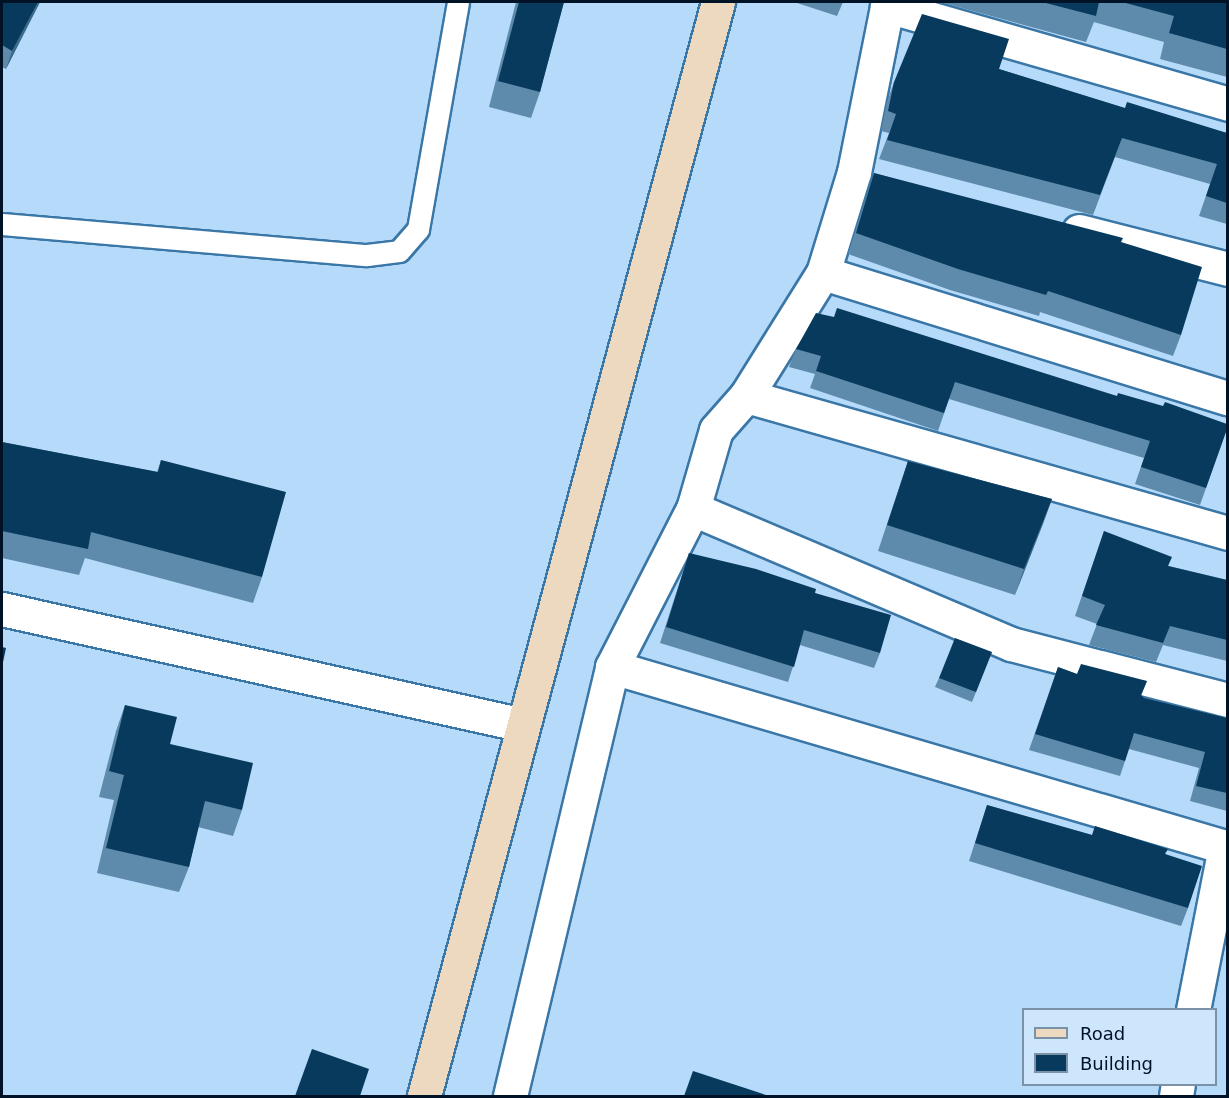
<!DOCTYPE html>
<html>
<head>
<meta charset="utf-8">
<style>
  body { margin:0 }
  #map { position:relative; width:1229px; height:1098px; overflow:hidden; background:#b5dafa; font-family:"DejaVu Sans",sans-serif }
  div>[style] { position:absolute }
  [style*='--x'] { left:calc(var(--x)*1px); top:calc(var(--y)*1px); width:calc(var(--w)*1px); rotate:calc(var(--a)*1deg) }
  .roads { filter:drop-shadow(2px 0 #3a77a7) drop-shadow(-2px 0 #3a77a7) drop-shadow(0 2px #3a77a7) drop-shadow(0 -2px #3a77a7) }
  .lane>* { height:21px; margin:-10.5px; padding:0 10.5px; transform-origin:10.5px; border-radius:10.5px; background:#fff }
  .street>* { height:33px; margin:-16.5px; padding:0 16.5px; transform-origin:16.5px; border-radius:16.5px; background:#fff }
  .secondary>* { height:33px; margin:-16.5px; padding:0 16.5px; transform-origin:16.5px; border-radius:16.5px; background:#edd8c0 }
  .wall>* { inset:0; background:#5e8aab }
  .shaded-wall>* { inset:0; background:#3b6a8b }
  .building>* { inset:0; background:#073a5c }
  span { translate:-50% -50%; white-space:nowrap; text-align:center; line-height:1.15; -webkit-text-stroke:6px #cde6fb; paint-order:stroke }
  .frame { position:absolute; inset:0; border:3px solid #001225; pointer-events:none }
  .legend { position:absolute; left:1022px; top:1008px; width:195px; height:78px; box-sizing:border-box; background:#cde6fb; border:2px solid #7b91a5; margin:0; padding:8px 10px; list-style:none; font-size:18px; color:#001225 }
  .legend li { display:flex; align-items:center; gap:12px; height:30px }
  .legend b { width:30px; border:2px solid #7b91a5 }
</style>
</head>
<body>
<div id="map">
  <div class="roads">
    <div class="lane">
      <i style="--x:2;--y:224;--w:366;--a:4.9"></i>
      <i style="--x:367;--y:255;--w:32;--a:-7"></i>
      <i style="--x:399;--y:251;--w:29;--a:-49"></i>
      <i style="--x:418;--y:229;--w:230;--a:-80"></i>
    </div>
    <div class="street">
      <i style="--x:887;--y:6;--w:355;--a:16"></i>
      <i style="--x:1079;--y:231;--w:154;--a:14.3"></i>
      <i style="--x:823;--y:273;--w:424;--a:17.2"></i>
      <i style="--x:746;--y:396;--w:501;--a:15.87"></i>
      <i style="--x:693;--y:509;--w:345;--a:23"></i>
      <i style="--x:1011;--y:644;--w:224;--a:14.5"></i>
      <i style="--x:2;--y:609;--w:534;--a:12.55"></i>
      <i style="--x:612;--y:667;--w:642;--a:16.37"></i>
      <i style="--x:1193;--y:1010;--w:166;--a:-78.9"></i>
      <i style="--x:510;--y:1096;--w:441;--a:-76.6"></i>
      <i style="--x:612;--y:667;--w:178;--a:-62.9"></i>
      <i style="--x:693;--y:509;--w:82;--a:-73.8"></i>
      <i style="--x:716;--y:430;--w:45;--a:-48.6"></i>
      <i style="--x:746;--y:396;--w:145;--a:-58"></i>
      <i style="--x:823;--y:273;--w:106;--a:-72.9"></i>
      <i style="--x:854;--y:172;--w:173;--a:-78.7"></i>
      <i style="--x:1176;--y:1096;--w:12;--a:-81"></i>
    </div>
    <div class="secondary">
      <i style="--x:424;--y:1096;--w:1133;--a:-74.96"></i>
    </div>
  </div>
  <div class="wall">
    <i style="clip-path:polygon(2px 2px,40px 2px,6px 69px,2px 67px)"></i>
    <i style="clip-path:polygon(516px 2px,564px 2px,540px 92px,531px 118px,489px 107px)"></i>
    <i style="clip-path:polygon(794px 2px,843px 2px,837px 16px)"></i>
    <i style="clip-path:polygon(940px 2px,1227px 2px,1227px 77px,1160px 59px,1164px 42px,1094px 22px,1086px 42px)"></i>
    <i style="clip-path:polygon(999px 69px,1124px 108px,1227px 133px,1227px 224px,1199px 216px,1210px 184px,1115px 157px,1093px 215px,879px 159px,889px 133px,881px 131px,887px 102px,894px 82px)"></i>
    <i style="clip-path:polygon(874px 173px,1121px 243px,1181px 335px,1173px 356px,1040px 312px,1039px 316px,950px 290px,848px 254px,867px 195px)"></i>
    <i style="clip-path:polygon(796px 349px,1117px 396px,1227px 429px,1200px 505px,1135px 484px,1144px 458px,949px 399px,938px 431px,810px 388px,815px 374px,789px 367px)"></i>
    <i style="clip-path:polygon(2px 442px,157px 472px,161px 460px,262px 577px,253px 603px,85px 558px,79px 575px,2px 558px)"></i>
    <i style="clip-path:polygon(908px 461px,1052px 499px,1015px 595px,878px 551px)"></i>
    <i style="clip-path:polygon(1104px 531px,1169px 566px,1227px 580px,1227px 661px,1163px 645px,1156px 662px,1089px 645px,1097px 624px,1075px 616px)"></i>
    <i style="clip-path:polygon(689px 553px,815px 593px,880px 653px,874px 668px,800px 645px,788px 682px,660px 643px)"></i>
    <i style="clip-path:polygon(992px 652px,972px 702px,935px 687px,939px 678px)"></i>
    <i style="clip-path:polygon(1058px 667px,1077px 674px,1147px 681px,1141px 696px,1144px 698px,1227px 718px,1227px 811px,1190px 801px,1199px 768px,1129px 749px,1120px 776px,1029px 750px)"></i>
    <i style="clip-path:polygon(125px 705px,242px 810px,233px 836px,198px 827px,189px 867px,179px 892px,97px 873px,114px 800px,99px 797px,116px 731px)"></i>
    <i style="clip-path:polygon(987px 805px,1092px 835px,1166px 854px,1188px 908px,1181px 926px,969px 861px)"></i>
  </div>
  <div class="shaded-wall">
    <i style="clip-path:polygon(38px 2px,40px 2px,6px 69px,12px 51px)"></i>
    <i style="clip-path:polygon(1052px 499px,1043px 524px,1015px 595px,1024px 569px)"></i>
  </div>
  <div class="building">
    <i style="clip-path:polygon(2px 2px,38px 2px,12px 51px,2px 45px)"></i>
    <i style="clip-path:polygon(519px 2px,564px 2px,540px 92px,498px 81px)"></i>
    <i style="clip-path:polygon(1042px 2px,1099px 2px,1096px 16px)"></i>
    <i style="clip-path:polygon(1122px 2px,1227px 2px,1227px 49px,1169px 33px,1174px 16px)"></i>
    <i style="clip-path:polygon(922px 14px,1009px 39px,999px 69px,1125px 108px,1127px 102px,1227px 133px,1227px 203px,1206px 196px,1217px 164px,1122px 138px,1100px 195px,887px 140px,896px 114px,888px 111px,894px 82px)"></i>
    <i style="clip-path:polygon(874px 173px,1123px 238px,1121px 242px,1202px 267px,1181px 335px,1048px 291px,1046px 295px,958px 269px,856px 233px)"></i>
    <i style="clip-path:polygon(837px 308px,1117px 396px,1118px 393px,1163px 406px,1165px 402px,1227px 424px,1227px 429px,1206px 488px,1141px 467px,1150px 441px,955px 382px,944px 413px,816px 371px,821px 356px,796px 349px,816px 313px,834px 317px)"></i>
    <i style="clip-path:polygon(2px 442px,158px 472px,161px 460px,286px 492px,262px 577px,91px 532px,88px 549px,2px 531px)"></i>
    <i style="clip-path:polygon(908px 461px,1052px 499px,1024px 569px,887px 525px)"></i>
    <i style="clip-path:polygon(1104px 531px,1172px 557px,1168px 566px,1227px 580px,1227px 640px,1170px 626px,1163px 643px,1096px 625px,1105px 605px,1082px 596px)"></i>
    <i style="clip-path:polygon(689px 553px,756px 569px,816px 589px,815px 593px,891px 615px,880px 653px,804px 630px,794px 667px,666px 627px)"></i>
    <i style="clip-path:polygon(955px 638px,992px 652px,976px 692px,939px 678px)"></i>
    <i style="clip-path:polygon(2px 647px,6px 648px,2px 667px)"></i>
    <i style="clip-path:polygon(1081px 664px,1147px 681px,1141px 695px,1144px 698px,1227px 718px,1227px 793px,1196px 786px,1205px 752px,1134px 733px,1125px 761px,1035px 734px,1058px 667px,1077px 674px)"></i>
    <i style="clip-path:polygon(125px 705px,177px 717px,170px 744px,253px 763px,242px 810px,205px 801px,189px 867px,106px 848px,124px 775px,109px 771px)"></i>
    <i style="clip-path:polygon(987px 805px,1092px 835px,1095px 826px,1168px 849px,1165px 854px,1202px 866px,1188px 908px,975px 843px)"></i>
    <i style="clip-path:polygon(312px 1049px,369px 1069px,360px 1096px,295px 1096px)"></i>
    <i style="clip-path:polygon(693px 1071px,769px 1096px,684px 1096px)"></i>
  </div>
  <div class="frame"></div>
  <ul class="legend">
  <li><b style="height:8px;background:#edd8c0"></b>Road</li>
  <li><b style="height:16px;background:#073a5c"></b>Building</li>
  </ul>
</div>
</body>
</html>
